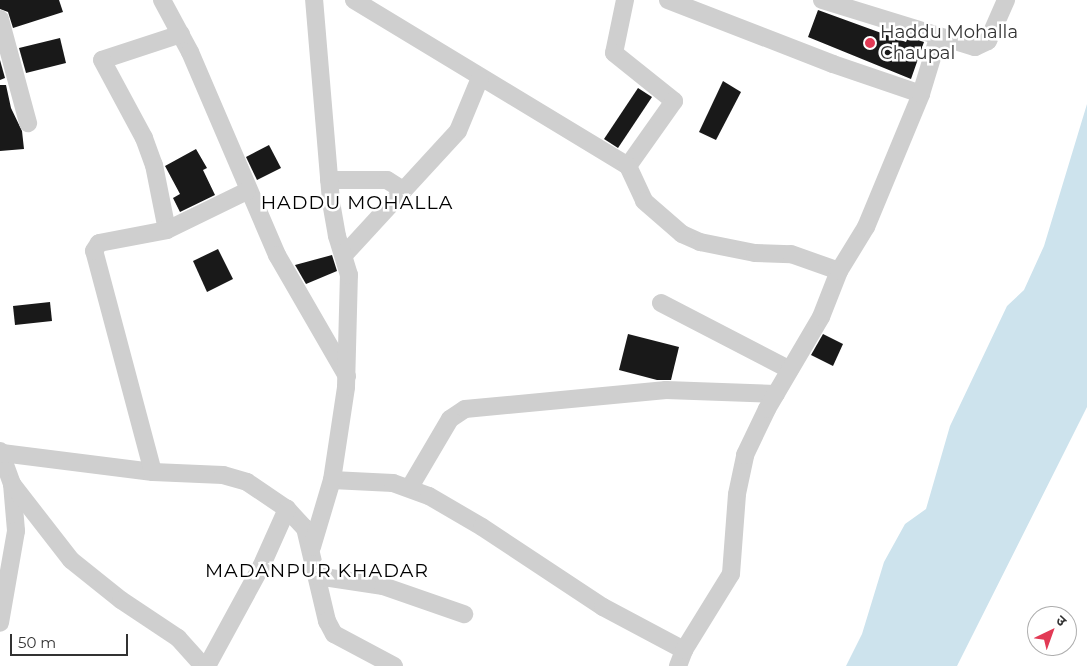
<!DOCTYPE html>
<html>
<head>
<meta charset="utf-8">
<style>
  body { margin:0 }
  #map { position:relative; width:1087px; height:666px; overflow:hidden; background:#fff; font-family:Montserrat,"Noto Sans Devanagari",sans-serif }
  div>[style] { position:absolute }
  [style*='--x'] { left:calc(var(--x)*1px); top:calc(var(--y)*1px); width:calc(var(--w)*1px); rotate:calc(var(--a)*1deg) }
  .water>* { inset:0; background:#cde3ed }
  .building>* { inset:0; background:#191919 }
  .minor>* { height:18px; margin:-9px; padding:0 9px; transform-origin:9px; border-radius:9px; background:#cfcfcf }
  .dots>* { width:14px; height:14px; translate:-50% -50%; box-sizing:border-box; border:2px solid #fff; border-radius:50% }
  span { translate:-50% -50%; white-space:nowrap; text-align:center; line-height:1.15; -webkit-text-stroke:5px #fff; paint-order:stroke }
  .poi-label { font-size:18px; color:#323232 }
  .left { translate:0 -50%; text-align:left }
  .neighbourhood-label { font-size:19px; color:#000; letter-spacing:1px }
  .north { position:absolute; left:1027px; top:606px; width:50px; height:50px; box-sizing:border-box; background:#fff; border:1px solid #adadad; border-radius:50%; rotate:42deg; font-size:14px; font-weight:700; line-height:20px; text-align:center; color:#323232 }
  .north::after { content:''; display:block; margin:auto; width:18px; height:22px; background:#e23a55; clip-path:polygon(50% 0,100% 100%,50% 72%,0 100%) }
  .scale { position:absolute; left:10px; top:634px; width:118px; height:22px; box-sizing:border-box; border:2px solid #323232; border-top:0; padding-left:6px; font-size:15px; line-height:18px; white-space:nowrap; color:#323232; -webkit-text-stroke:4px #fff; paint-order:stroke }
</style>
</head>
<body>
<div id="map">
  <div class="water">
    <i style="clip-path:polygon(1087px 104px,1087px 407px,957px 666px,846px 666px,862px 634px,884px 562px,905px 524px,926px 509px,950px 426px,1007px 306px,1024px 290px,1044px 246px)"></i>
  </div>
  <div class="building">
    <i style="clip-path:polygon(0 0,59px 0,63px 12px,13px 28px,8px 12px,0 9px)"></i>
    <i style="clip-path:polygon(818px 10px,906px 42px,908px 37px,924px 42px,911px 79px,808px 37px)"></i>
    <i style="clip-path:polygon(60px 38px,66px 63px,26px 73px,19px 48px)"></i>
    <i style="clip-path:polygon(0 60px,5px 78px,0 80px)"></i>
    <i style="clip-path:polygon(723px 81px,741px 92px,716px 140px,699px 132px)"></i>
    <i style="clip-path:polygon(0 85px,6px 85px,11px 108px,22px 131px,24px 149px,0 151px)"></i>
    <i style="clip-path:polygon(638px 88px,652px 97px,618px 148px,604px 139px)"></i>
    <i style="clip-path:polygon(269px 145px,281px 168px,257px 180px,246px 157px)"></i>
    <i style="clip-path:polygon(196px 149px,207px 168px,203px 170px,215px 195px,180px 212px,173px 198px,180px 194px,165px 166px)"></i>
    <i style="clip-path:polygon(218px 249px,233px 279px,207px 292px,193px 261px)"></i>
    <i style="clip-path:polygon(332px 255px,337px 271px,306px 284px,295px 265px)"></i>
    <i style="clip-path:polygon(50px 302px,52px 321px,15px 325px,13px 306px)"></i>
    <i style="clip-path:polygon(628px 334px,679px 347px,671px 380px,657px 380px,619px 370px)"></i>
    <i style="clip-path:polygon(823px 334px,843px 344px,833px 366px,811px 355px)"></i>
  </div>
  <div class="minor">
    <i style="--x:162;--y:0;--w:59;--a:61.7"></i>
    <i style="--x:190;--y:52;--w:221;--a:66.8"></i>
    <i style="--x:277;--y:255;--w:140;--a:60"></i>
    <i style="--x:354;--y:0;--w:320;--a:31.2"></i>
    <i style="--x:625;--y:0;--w:54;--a:101.7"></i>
    <i style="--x:614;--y:53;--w:77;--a:38.7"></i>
    <i style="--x:674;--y:101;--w:80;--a:125.3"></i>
    <i style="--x:628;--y:166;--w:38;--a:65"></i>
    <i style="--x:644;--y:201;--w:50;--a:41"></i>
    <i style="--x:682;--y:234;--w:20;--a:24"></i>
    <i style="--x:700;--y:242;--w:56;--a:11.3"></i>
    <i style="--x:755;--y:253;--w:36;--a:2"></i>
    <i style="--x:791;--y:254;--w:51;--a:19.5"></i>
    <i style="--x:668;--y:0;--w:177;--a:21.2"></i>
    <i style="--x:833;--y:64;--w:93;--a:18.8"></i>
    <i style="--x:822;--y:0;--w:160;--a:17.1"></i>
    <i style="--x:975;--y:47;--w:14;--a:-25"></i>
    <i style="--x:988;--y:41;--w:45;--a:-66.3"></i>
    <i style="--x:0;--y:19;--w:108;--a:74.9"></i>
    <i style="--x:181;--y:34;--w:83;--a:161.8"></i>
    <i style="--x:102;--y:60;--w:89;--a:61.7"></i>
    <i style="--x:144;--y:138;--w:29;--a:70"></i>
    <i style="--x:154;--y:165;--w:66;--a:78.7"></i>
    <i style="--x:167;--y:230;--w:89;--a:-26"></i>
    <i style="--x:329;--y:180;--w:58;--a:0"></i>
    <i style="--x:387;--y:180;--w:19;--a:32"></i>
    <i style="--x:344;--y:255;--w:168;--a:-47.4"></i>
    <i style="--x:458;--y:131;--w:57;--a:-67.5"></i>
    <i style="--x:661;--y:303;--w:145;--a:27.4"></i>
    <i style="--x:0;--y:451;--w:35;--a:70"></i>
    <i style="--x:12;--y:484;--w:47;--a:85.1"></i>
    <i style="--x:16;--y:531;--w:93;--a:99.9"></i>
    <i style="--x:2;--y:453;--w:152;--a:7.2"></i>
    <i style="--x:153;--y:472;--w:70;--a:2.5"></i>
    <i style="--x:223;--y:475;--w:25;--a:16"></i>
    <i style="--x:247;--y:482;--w:48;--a:34"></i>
    <i style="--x:287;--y:509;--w:26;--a:47"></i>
    <i style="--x:305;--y:528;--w:96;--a:76.7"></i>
    <i style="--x:327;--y:621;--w:15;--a:62"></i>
    <i style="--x:334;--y:634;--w:68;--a:28.1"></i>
    <i style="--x:153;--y:472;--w:229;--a:-104.9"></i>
    <i style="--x:94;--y:251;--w:9;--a:-58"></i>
    <i style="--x:99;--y:243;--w:69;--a:-10.8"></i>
    <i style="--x:332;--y:480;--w:61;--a:2.8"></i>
    <i style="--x:393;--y:483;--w:38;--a:20"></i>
    <i style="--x:429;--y:496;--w:61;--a:30.3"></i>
    <i style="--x:482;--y:527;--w:145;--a:33.5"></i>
    <i style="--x:603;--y:607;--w:92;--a:28"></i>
    <i style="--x:12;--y:484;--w:96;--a:52.2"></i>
    <i style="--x:71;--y:560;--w:64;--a:38.7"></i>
    <i style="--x:121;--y:600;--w:69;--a:33.7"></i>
    <i style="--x:178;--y:638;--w:38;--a:48"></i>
    <i style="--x:410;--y:487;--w:79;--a:-59.5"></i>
    <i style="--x:450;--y:419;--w:18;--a:-34"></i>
    <i style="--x:465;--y:409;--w:202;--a:-5.4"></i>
    <i style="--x:666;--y:390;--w:110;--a:2.1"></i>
    <i style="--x:312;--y:547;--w:70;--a:-73.4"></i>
    <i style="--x:332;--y:480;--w:94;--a:-81.4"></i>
    <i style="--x:346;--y:387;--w:112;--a:-88.5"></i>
    <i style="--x:349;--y:275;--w:41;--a:-107.1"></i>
    <i style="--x:337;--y:236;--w:36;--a:-100"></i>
    <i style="--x:331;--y:201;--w:202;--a:-94.8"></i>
    <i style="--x:317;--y:576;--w:67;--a:8.6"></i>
    <i style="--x:383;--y:586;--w:86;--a:19.1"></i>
    <i style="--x:207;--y:666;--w:113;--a:-61.4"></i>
    <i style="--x:261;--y:567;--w:64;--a:-65.9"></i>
    <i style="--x:678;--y:666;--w:17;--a:-69"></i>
    <i style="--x:684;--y:650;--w:89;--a:-58.3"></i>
    <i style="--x:731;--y:574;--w:80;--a:-85.7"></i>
    <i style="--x:737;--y:494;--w:40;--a:-78"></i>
    <i style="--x:745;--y:455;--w:51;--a:-64.4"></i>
    <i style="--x:767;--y:409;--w:107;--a:-59.6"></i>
    <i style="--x:821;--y:317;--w:49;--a:-68.6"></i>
    <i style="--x:839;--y:271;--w:52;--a:-58.5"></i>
    <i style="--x:866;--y:227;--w:144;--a:-67.5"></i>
    <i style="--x:921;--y:94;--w:59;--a:-73.1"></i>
  </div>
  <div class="dots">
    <i style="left:870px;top:43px;background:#e23a55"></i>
  </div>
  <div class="poi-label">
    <span class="left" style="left:880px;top:43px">Haddu Mohalla<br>Chaupal</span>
  </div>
  <div class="neighbourhood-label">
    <span style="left:357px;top:203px">HADDU MOHALLA</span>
    <span style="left:317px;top:571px">MADANPUR KHADAR</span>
  </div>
  <div class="north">उ</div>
  <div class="scale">50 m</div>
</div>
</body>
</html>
